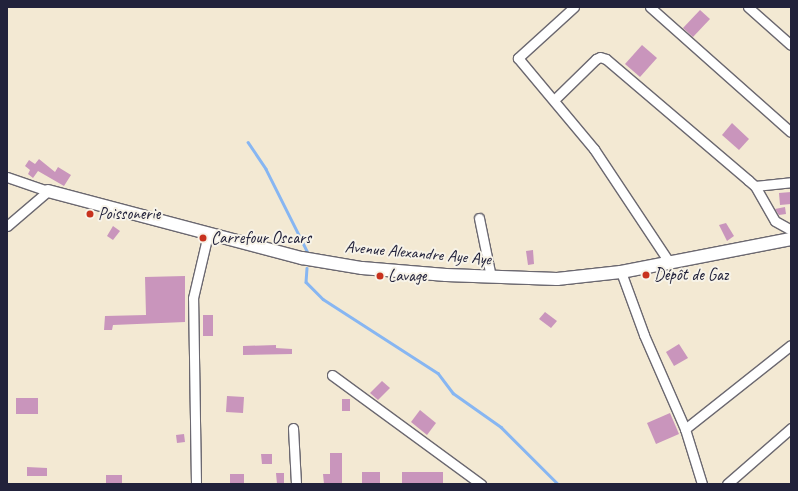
<!DOCTYPE html>
<html>
<head>
<meta charset="utf-8">
<style>
  body { margin:0 }
  #map { position:relative; width:798px; height:491px; overflow:hidden; background:#f3e9d3; font-family:Caveat,sans-serif }
  div>[style] { position:absolute }
  [style*='--x'] { left:calc(var(--x)*1px); top:calc(var(--y)*1px); width:calc(var(--w)*1px); rotate:calc(var(--a)*1deg) }
  .stream>* { height:2.5px; margin:-1.25px; padding:0 1.25px; transform-origin:1.25px; border-radius:1.25px; background:#87b6f2 }
  .building>* { inset:0; background:#c995bc }
  .roads { filter:drop-shadow(1px 0 #6b6870) drop-shadow(-1px 0 #6b6870) drop-shadow(0 1px #6b6870) drop-shadow(0 -1px #6b6870) }
  .street>* { height:9px; margin:-4.5px; padding:0 4.5px; transform-origin:4.5px; border-radius:4.5px; background:#fff }
  .secondary>* { height:12px; margin:-6px; padding:0 6px; transform-origin:6px; border-radius:6px; background:#fff }
  .dots>* { width:11px; height:11px; translate:-50% -50%; box-sizing:border-box; border:2px solid #f7f3e8; border-radius:50% }
  span { translate:-50% -50%; white-space:nowrap; text-align:center; line-height:1.15; -webkit-text-stroke:4px #f7f3e8; paint-order:stroke }
  .poi-label { font-size:17px; color:#22223b }
  .left { translate:0 -50%; text-align:left }
  .street-label { font-size:17px; color:#22223b }
  .frame { position:absolute; inset:0; border:8px solid #22223b; pointer-events:none }
</style>
</head>
<body>
<div id="map">
  <div class="stream">
    <i style="--x:248;--y:142;--w:32;--a:56"></i>
    <i style="--x:266;--y:169;--w:94;--a:63.4"></i>
    <i style="--x:307;--y:268;--w:14;--a:94"></i>
    <i style="--x:306;--y:282;--w:24;--a:45"></i>
    <i style="--x:323;--y:299;--w:137;--a:32.8"></i>
    <i style="--x:438;--y:373;--w:25;--a:53"></i>
    <i style="--x:453;--y:393;--w:59;--a:35.3"></i>
    <i style="--x:501;--y:427;--w:81;--a:45"></i>
  </div>
  <div class="building">
    <i style="clip-path:polygon(700px 10px,710px 19px,693px 37px,683px 28px)"></i>
    <i style="clip-path:polygon(642px 45px,657px 58px,640px 77px,625px 64px)"></i>
    <i style="clip-path:polygon(732px 123px,749px 139px,739px 150px,722px 135px)"></i>
    <i style="clip-path:polygon(39px 159px,55px 172px,58px 167px,71px 175px,64px 186px,38px 171px,33px 178px,28px 174px,30px 170px,25px 166px,29px 160px,35px 164px)"></i>
    <i style="clip-path:polygon(791px 192px,791px 204px,780px 205px,779px 193px)"></i>
    <i style="clip-path:polygon(785px 207px,786px 214px,779px 215px,775px 209px)"></i>
    <i style="clip-path:polygon(726px 223px,734px 236px,727px 241px,719px 225px)"></i>
    <i style="clip-path:polygon(113px 226px,120px 231px,113px 240px,107px 236px)"></i>
    <i style="clip-path:polygon(533px 250px,534px 264px,528px 265px,526px 251px)"></i>
    <i style="clip-path:polygon(185px 276px,185px 322px,113px 325px,112px 330px,104px 330px,105px 316px,146px 315px,145px 277px)"></i>
    <i style="clip-path:polygon(545px 312px,557px 321px,551px 328px,539px 319px)"></i>
    <i style="clip-path:polygon(203px 315px,213px 315px,213px 336px,203px 336px)"></i>
    <i style="clip-path:polygon(679px 344px,688px 358px,674px 366px,666px 352px)"></i>
    <i style="clip-path:polygon(276px 345px,276px 348px,292px 349px,292px 354px,243px 355px,243px 346px)"></i>
    <i style="clip-path:polygon(382px 381px,390px 388px,378px 400px,370px 393px)"></i>
    <i style="clip-path:polygon(227px 396px,244px 397px,243px 413px,226px 412px)"></i>
    <i style="clip-path:polygon(16px 398px,38px 398px,38px 414px,16px 414px)"></i>
    <i style="clip-path:polygon(342px 399px,350px 399px,350px 411px,342px 411px)"></i>
    <i style="clip-path:polygon(420px 410px,436px 423px,427px 435px,411px 422px)"></i>
    <i style="clip-path:polygon(670px 413px,679px 434px,656px 444px,647px 423px)"></i>
    <i style="clip-path:polygon(184px 434px,185px 442px,177px 443px,176px 435px)"></i>
    <i style="clip-path:polygon(330px 453px,342px 453px,342px 484px,324px 484px,323px 474px,330px 474px)"></i>
    <i style="clip-path:polygon(261px 454px,272px 454px,272px 464px,262px 464px)"></i>
    <i style="clip-path:polygon(27px 467px,47px 468px,47px 476px,27px 476px)"></i>
    <i style="clip-path:polygon(362px 472px,380px 472px,380px 484px,362px 484px)"></i>
    <i style="clip-path:polygon(402px 472px,443px 472px,443px 484px,402px 484px)"></i>
    <i style="clip-path:polygon(276px 473px,284px 473px,284px 484px,277px 484px)"></i>
    <i style="clip-path:polygon(230px 474px,244px 474px,244px 484px,230px 484px)"></i>
    <i style="clip-path:polygon(106px 475px,122px 475px,122px 484px,106px 484px)"></i>
  </div>
  <div class="roads">
    <div class="street">
      <i style="--x:574;--y:7;--w:76;--a:137.7"></i>
      <i style="--x:518;--y:58;--w:119;--a:50.1"></i>
      <i style="--x:594;--y:149;--w:136;--a:56.4"></i>
      <i style="--x:650;--y:7;--w:188;--a:41.6"></i>
      <i style="--x:748;--y:7;--w:57;--a:41.5"></i>
      <i style="--x:554;--y:100;--w:59;--a:-44.3"></i>
      <i style="--x:596;--y:59;--w:4;--a:-27"></i>
      <i style="--x:600;--y:57;--w:6;--a:18"></i>
      <i style="--x:606;--y:59;--w:187;--a:40.4"></i>
      <i style="--x:748;--y:180;--w:9;--a:41"></i>
      <i style="--x:755;--y:186;--w:40;--a:60.3"></i>
      <i style="--x:775;--y:221;--w:18;--a:29"></i>
      <i style="--x:7;--y:177;--w:43;--a:18.9"></i>
      <i style="--x:755;--y:186;--w:36;--a:-6"></i>
      <i style="--x:479;--y:218;--w:60;--a:78.5"></i>
      <i style="--x:7;--y:226;--w:54;--a:-40.5"></i>
      <i style="--x:621;--y:272;--w:67;--a:69.9"></i>
      <i style="--x:644;--y:335;--w:103;--a:66.4"></i>
      <i style="--x:685;--y:429;--w:58;--a:72.8"></i>
      <i style="--x:332;--y:375;--w:185;--a:36.2"></i>
      <i style="--x:293;--y:428;--w:56;--a:86.9"></i>
      <i style="--x:685;--y:429;--w:135;--a:-38.4"></i>
      <i style="--x:196;--y:484;--w:186;--a:-90.9"></i>
      <i style="--x:193;--y:298;--w:66;--a:-76.8"></i>
      <i style="--x:727;--y:484;--w:85;--a:-41.2"></i>
    </div>
    <div class="secondary">
      <i style="--x:48;--y:191;--w:263;--a:14.8"></i>
      <i style="--x:302;--y:258;--w:61;--a:9.5"></i>
      <i style="--x:362;--y:268;--w:84;--a:4.8"></i>
      <i style="--x:446;--y:275;--w:111;--a:2.1"></i>
      <i style="--x:557;--y:279;--w:64;--a:-6.2"></i>
      <i style="--x:621;--y:272;--w:173;--a:-11"></i>
    </div>
  </div>
  <div class="dots">
    <i style="left:90px;top:214px;background:#c8321e"></i>
    <i style="left:203px;top:238px;background:#c8321e"></i>
    <i style="left:646px;top:275px;background:#c8321e"></i>
    <i style="left:380px;top:276px;background:#c8321e"></i>
  </div>
  <div class="poi-label">
    <span class="left" style="left:98px;top:214px">Poissonerie</span>
    <span class="left" style="left:211px;top:238px">Carrefour Oscars</span>
    <span class="left" style="left:654px;top:275px">Dépôt de Gaz</span>
    <span class="left" style="left:388px;top:276px">Lavage</span>
  </div>
  <div class="street-label">
    <span style="left:418px;top:253px;rotate:5deg">Avenue Alexandre Aye Aye</span>
  </div>
  <div class="frame"></div>
</div>
</body>
</html>
